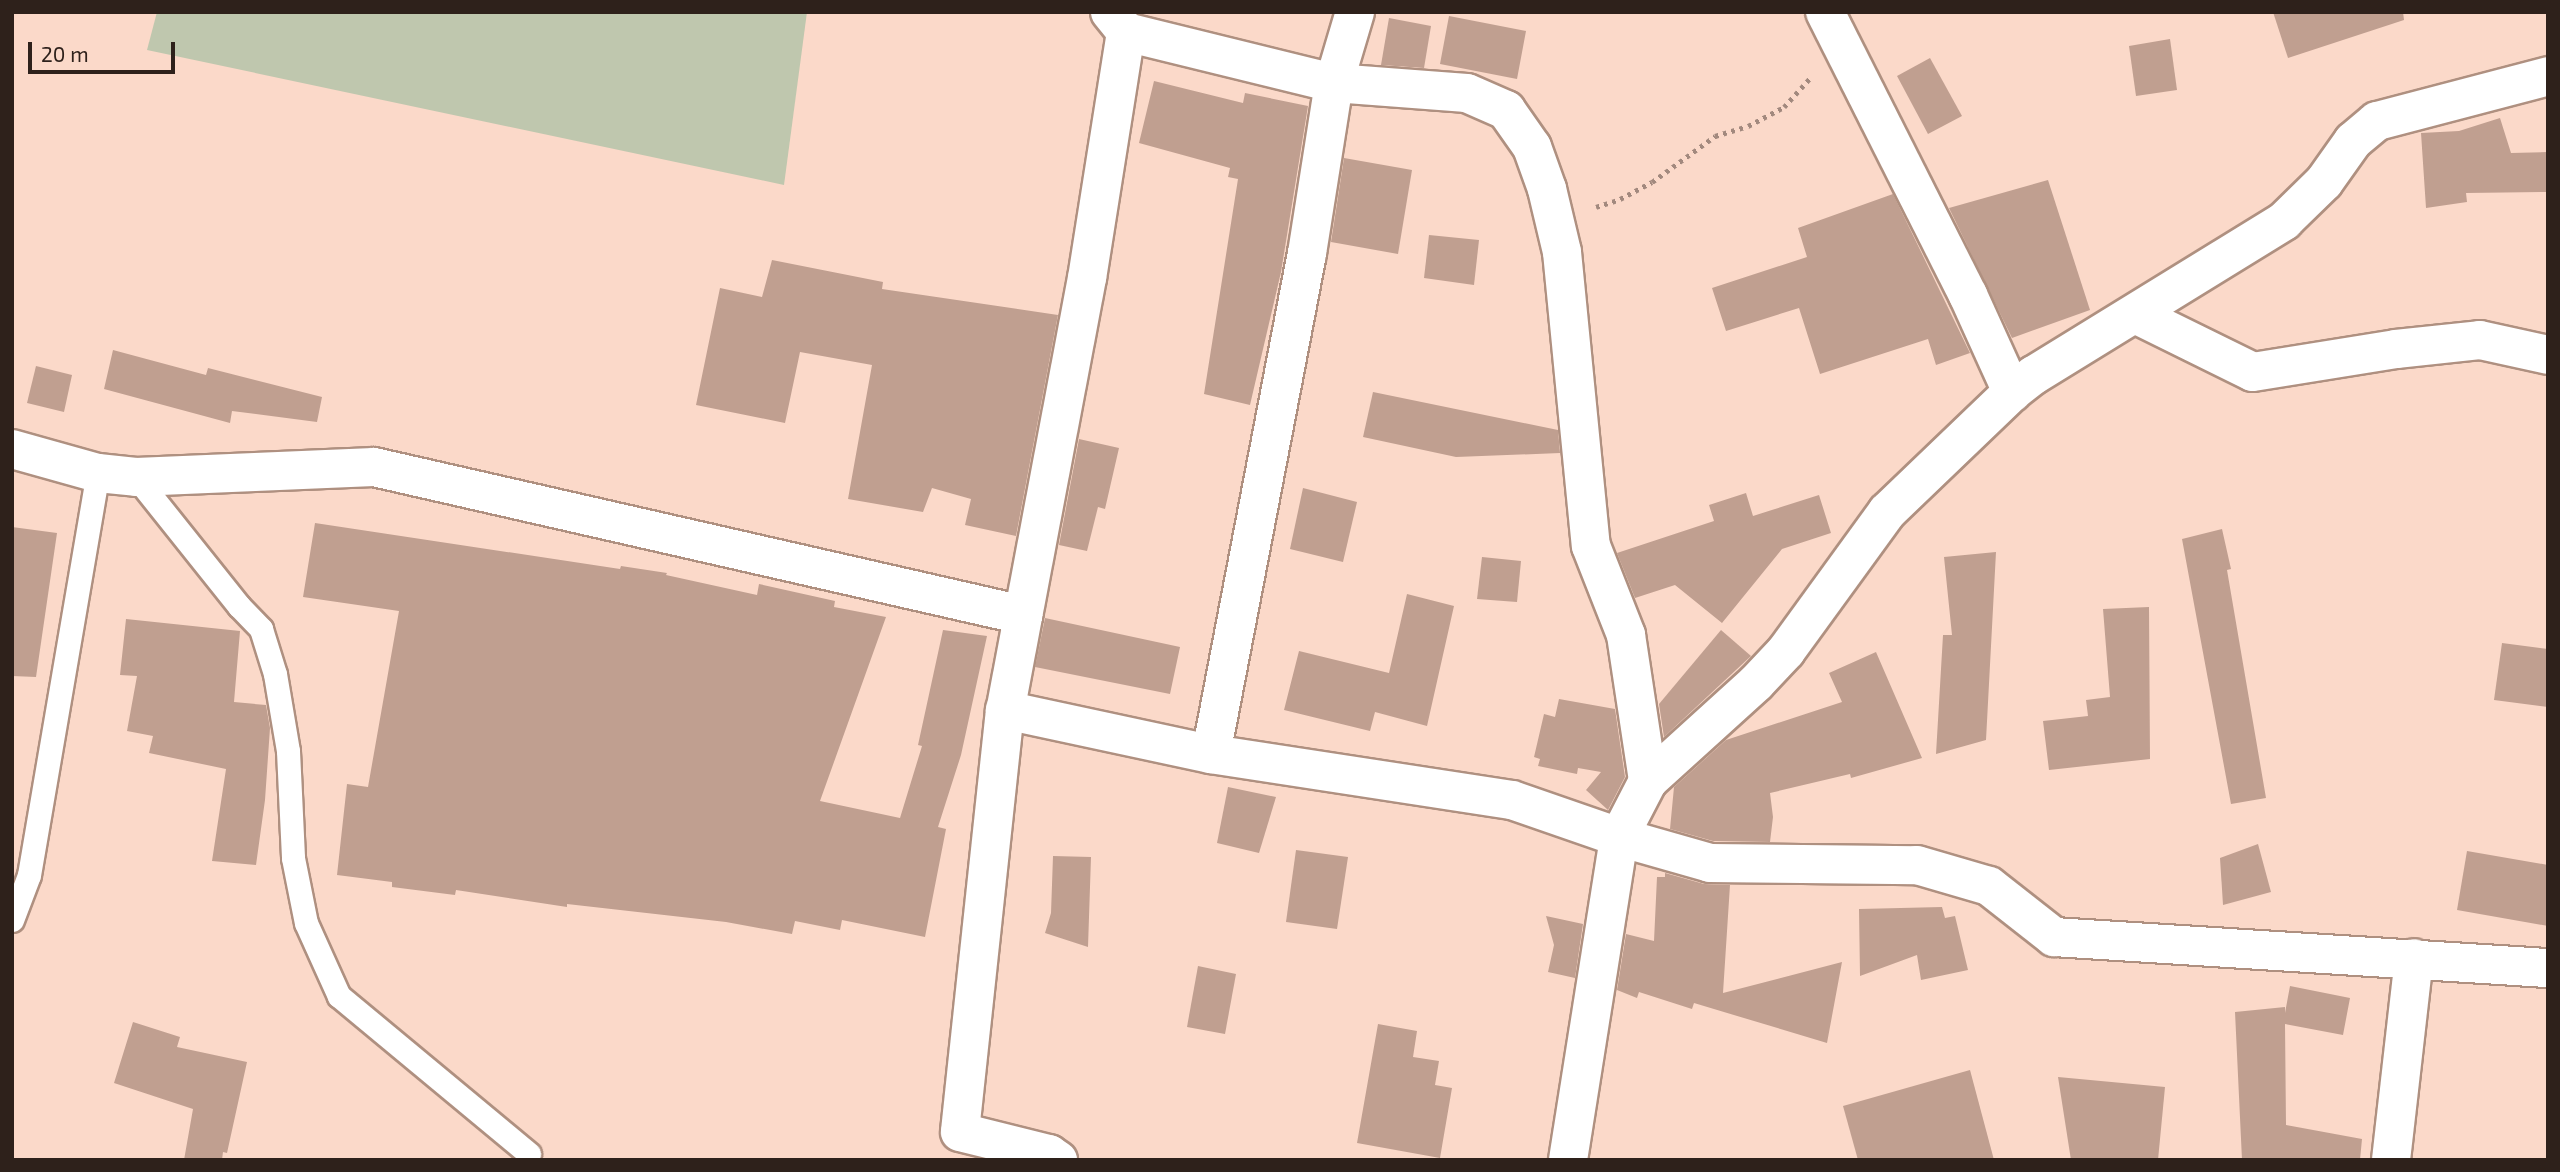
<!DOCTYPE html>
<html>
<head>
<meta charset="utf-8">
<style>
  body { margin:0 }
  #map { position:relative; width:2560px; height:1172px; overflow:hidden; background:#fbd9c9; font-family:"Exo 2",sans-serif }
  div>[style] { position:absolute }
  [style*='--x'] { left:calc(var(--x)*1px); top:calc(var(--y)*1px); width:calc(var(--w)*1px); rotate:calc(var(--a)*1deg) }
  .green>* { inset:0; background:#bfc7ae }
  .building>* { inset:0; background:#c09f90 }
  .path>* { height:4.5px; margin-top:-2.25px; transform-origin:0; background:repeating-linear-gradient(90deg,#a2897e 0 3.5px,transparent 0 8.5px) }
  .roads { filter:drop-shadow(2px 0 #af9080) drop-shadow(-2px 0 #af9080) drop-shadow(0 2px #af9080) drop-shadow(0 -2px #af9080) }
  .service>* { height:23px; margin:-11.5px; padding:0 11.5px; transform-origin:11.5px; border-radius:11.5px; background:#fff }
  .minor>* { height:38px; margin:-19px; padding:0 19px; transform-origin:19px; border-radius:19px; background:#fff }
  span { translate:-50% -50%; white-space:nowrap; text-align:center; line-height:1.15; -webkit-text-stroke:6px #fbd9c9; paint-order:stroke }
  .frame { position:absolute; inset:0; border:14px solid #2e211b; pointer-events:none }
  .scale { position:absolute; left:28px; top:42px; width:147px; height:32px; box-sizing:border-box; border:4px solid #2e211b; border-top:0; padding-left:9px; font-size:21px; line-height:24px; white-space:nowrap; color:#2e211b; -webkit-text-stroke:5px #fbd9c9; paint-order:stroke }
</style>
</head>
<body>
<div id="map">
  <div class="green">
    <i style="clip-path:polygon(157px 12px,807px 12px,784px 185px,147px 50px)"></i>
  </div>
  <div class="building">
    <i style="clip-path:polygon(2273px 12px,2403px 12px,2404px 20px,2288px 58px)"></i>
    <i style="clip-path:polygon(1449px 16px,1526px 31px,1517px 79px,1440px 64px)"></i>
    <i style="clip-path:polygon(1389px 18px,1431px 26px,1424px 68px,1381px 65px)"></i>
    <i style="clip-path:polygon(2170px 39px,2177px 90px,2136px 96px,2129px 46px)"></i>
    <i style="clip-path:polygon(1930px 58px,1962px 116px,1928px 134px,1897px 76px)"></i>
    <i style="clip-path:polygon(1154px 81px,1243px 103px,1245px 93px,1308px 106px,1281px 272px,1250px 405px,1204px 394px,1238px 179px,1228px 177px,1230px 168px,1139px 143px)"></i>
    <i style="clip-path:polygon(2500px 118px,2511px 153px,2548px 152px,2548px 192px,2466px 193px,2467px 202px,2426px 208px,2421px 133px,2459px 131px)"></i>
    <i style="clip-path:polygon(1344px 158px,1412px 170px,1398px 254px,1331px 242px)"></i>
    <i style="clip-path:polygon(2048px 180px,2090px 310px,2012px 338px,1949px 208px)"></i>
    <i style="clip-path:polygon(1893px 194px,1970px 353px,1936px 365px,1928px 339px,1820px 374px,1799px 308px,1726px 331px,1712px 288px,1807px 257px,1798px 228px)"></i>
    <i style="clip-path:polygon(1429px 235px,1479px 240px,1474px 285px,1424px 278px)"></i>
    <i style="clip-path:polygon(772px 260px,883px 282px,882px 289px,1058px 315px,1016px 536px,965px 525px,971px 499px,932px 488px,923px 512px,848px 499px,872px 365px,800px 352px,785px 423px,696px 405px,720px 288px,762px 297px)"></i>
    <i style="clip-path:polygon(113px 350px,206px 375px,208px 368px,322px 397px,317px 422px,232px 411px,230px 423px,104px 389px)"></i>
    <i style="clip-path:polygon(36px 366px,72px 375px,64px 412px,27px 403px)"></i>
    <i style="clip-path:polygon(1373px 392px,1558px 430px,1560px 453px,1456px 457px,1363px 437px)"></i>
    <i style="clip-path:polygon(1079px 439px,1119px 448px,1105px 509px,1098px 507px,1087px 551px,1059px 545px)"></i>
    <i style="clip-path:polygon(1303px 488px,1357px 502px,1343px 562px,1290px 549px)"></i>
    <i style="clip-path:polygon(1746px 493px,1753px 516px,1819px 495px,1831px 533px,1782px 549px,1722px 623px,1675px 585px,1635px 598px,1617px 553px,1714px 521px,1709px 505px)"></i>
    <i style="clip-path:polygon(315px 523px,620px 569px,621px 566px,667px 573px,666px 575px,757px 595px,759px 584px,835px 601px,834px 607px,886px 617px,820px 801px,900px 818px,922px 746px,918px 745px,943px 630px,987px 636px,961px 755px,938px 827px,946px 829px,925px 937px,842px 920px,840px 930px,795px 921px,792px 934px,726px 922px,567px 904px,567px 907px,456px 890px,455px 895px,392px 887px,392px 882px,337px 875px,347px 784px,368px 787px,399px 611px,303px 597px)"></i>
    <i style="clip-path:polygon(12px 527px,57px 533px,36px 677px,12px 676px)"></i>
    <i style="clip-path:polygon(2222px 529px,2231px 569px,2227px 570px,2266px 798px,2231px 804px,2182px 539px)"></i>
    <i style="clip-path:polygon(1996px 552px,1986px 740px,1936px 754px,1943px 635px,1952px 635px,1944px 557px)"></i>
    <i style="clip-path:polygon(1482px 557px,1521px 561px,1517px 602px,1477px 599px)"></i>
    <i style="clip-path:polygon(1407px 594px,1454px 606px,1427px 726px,1375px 712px,1370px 731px,1284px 710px,1299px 651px,1389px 673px)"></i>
    <i style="clip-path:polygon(2149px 607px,2150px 759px,2049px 770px,2043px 721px,2088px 716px,2086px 700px,2110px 697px,2103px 609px)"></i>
    <i style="clip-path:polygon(1045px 618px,1180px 647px,1170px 694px,1035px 667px)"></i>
    <i style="clip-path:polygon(126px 619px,240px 631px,234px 702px,266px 705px,270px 728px,265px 800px,256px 865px,212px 861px,226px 769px,149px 753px,153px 736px,127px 731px,137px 676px,120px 675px)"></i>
    <i style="clip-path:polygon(1721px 630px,1751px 656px,1664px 737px,1659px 704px)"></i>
    <i style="clip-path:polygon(2502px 643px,2548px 649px,2548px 707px,2494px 700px)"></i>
    <i style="clip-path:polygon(1876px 652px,1922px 758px,1851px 778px,1850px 774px,1770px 793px,1773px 817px,1770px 842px,1713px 841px,1670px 829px,1674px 787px,1726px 740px,1842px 702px,1829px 673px)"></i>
    <i style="clip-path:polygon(1559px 699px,1615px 709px,1625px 777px,1608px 810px,1586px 790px,1601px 772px,1578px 768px,1577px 774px,1538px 766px,1540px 759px,1534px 757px,1544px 714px,1555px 717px)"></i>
    <i style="clip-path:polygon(1228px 787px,1276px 797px,1259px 853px,1217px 843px)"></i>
    <i style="clip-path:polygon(2258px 844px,2271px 892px,2223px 905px,2220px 858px)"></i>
    <i style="clip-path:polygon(1296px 850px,1348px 857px,1337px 929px,1286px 922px)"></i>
    <i style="clip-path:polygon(2467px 851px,2548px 865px,2548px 926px,2457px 910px)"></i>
    <i style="clip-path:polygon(1053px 856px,1091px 857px,1088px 947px,1045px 933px,1051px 913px)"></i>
    <i style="clip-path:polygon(1665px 873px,1704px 884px,1730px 885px,1723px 993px,1842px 962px,1827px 1043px,1694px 1003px,1692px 1009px,1639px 992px,1637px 998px,1617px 990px,1626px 934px,1654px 941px,1657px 877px,1665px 877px)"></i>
    <i style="clip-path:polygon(1942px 907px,1945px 918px,1955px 916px,1968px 970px,1921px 980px,1917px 955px,1860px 976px,1859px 909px)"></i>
    <i style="clip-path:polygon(1546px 916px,1583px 924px,1575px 978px,1548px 972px,1554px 945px)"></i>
    <i style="clip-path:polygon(1198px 966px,1236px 974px,1225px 1034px,1187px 1027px)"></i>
    <i style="clip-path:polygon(2290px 986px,2350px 998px,2343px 1035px,2285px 1024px,2286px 1125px,2362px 1139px,2360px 1160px,2242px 1160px,2235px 1012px,2285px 1007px,2285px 1013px)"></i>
    <i style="clip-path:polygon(133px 1022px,180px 1037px,177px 1047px,247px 1062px,227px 1153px,223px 1152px,222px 1160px,184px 1160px,193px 1109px,114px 1083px)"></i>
    <i style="clip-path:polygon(1378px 1024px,1417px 1031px,1413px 1057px,1439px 1061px,1435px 1085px,1452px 1088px,1440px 1158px,1357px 1143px)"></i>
    <i style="clip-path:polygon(1970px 1070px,1994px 1160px,1858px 1160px,1843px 1106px)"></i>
    <i style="clip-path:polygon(2058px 1077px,2165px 1087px,2158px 1160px,2071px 1160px)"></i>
  </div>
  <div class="path">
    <i style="--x:1596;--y:207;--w:25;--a:-18"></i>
    <i style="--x:1620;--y:199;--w:36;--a:-28"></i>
    <i style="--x:1652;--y:182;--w:78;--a:-36.1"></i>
    <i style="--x:1715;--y:136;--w:34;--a:-17"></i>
    <i style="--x:1748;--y:126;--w:41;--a:-27.8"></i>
    <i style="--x:1784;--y:107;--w:39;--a:-48"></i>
  </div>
  <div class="roads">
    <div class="service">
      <i style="--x:136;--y:477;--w:165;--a:51.4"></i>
      <i style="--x:239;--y:606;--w:32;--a:46"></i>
      <i style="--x:261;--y:629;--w:47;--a:72.7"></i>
      <i style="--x:275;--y:674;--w:78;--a:80.4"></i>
      <i style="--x:288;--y:751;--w:107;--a:87.3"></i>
      <i style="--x:293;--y:858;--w:66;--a:78.7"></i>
      <i style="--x:306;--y:923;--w:80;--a:65.7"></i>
      <i style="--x:339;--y:996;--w:247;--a:39.7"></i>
      <i style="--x:12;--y:920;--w:48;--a:-69.3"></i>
      <i style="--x:29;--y:875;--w:408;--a:-80.3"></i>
    </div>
    <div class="minor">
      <i style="--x:1110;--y:12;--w:26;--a:51"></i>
      <i style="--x:1126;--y:32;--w:249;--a:99"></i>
      <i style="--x:1087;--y:278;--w:440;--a:100.7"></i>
      <i style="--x:1005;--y:710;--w:211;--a:12.1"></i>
      <i style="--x:1211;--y:754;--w:304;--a:8.7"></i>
      <i style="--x:1512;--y:800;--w:113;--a:19.1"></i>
      <i style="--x:1619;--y:837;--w:95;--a:15.9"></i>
      <i style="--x:1710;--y:863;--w:207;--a:0.6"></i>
      <i style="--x:1917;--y:865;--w:75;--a:16.3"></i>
      <i style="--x:1989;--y:886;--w:83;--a:38.1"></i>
      <i style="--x:2054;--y:937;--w:495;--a:3.6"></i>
      <i style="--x:1355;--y:12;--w:74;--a:106.5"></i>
      <i style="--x:1334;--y:83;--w:133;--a:4.3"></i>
      <i style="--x:1467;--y:93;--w:43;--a:23.6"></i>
      <i style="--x:1506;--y:110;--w:45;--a:54.9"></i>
      <i style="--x:1532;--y:147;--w:45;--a:70.3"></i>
      <i style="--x:1547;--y:189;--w:65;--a:76.6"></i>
      <i style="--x:1562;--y:252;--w:295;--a:84.4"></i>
      <i style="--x:1591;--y:546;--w:96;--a:68.5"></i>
      <i style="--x:1626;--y:635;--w:148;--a:81.4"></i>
      <i style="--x:1825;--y:12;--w:317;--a:63.2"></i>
      <i style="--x:1968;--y:295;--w:107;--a:65.6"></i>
      <i style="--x:1126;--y:32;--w:214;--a:13.8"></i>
      <i style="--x:1334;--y:83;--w:172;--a:99"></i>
      <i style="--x:1307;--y:253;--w:510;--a:100.85"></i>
      <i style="--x:2135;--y:314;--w:131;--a:26.2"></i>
      <i style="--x:2253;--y:372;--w:145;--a:-9.1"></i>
      <i style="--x:2396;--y:349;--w:84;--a:-6.1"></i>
      <i style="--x:2480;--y:340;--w:70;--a:12.4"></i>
      <i style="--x:12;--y:449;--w:89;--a:15.6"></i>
      <i style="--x:98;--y:473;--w:38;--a:6"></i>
      <i style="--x:136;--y:477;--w:238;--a:-2.4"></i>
      <i style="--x:374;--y:467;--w:666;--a:12.85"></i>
      <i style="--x:1005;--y:710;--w:424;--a:96.1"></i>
      <i style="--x:960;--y:1132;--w:92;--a:13.9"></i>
      <i style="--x:1049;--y:1154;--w:11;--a:34"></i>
      <i style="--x:1568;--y:1160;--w:327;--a:-81"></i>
      <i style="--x:1619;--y:837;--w:63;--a:-62.6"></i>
      <i style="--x:1648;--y:781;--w:146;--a:-42.2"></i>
      <i style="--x:1756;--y:683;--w:44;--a:-46.8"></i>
      <i style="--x:1786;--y:651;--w:172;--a:-54"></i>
      <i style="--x:1887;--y:512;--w:173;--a:-43.8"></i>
      <i style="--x:2012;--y:392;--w:28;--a:-38"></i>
      <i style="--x:2034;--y:375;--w:294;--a:-31.6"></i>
      <i style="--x:2284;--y:221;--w:56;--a:-44.3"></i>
      <i style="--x:2324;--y:182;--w:50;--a:-54.7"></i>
      <i style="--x:2353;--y:141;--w:31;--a:-40"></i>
      <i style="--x:2377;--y:121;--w:177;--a:-14.7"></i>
      <i style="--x:2391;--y:1160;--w:203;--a:-83.5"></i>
    </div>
  </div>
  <div class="frame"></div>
  <div class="scale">20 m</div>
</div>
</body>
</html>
